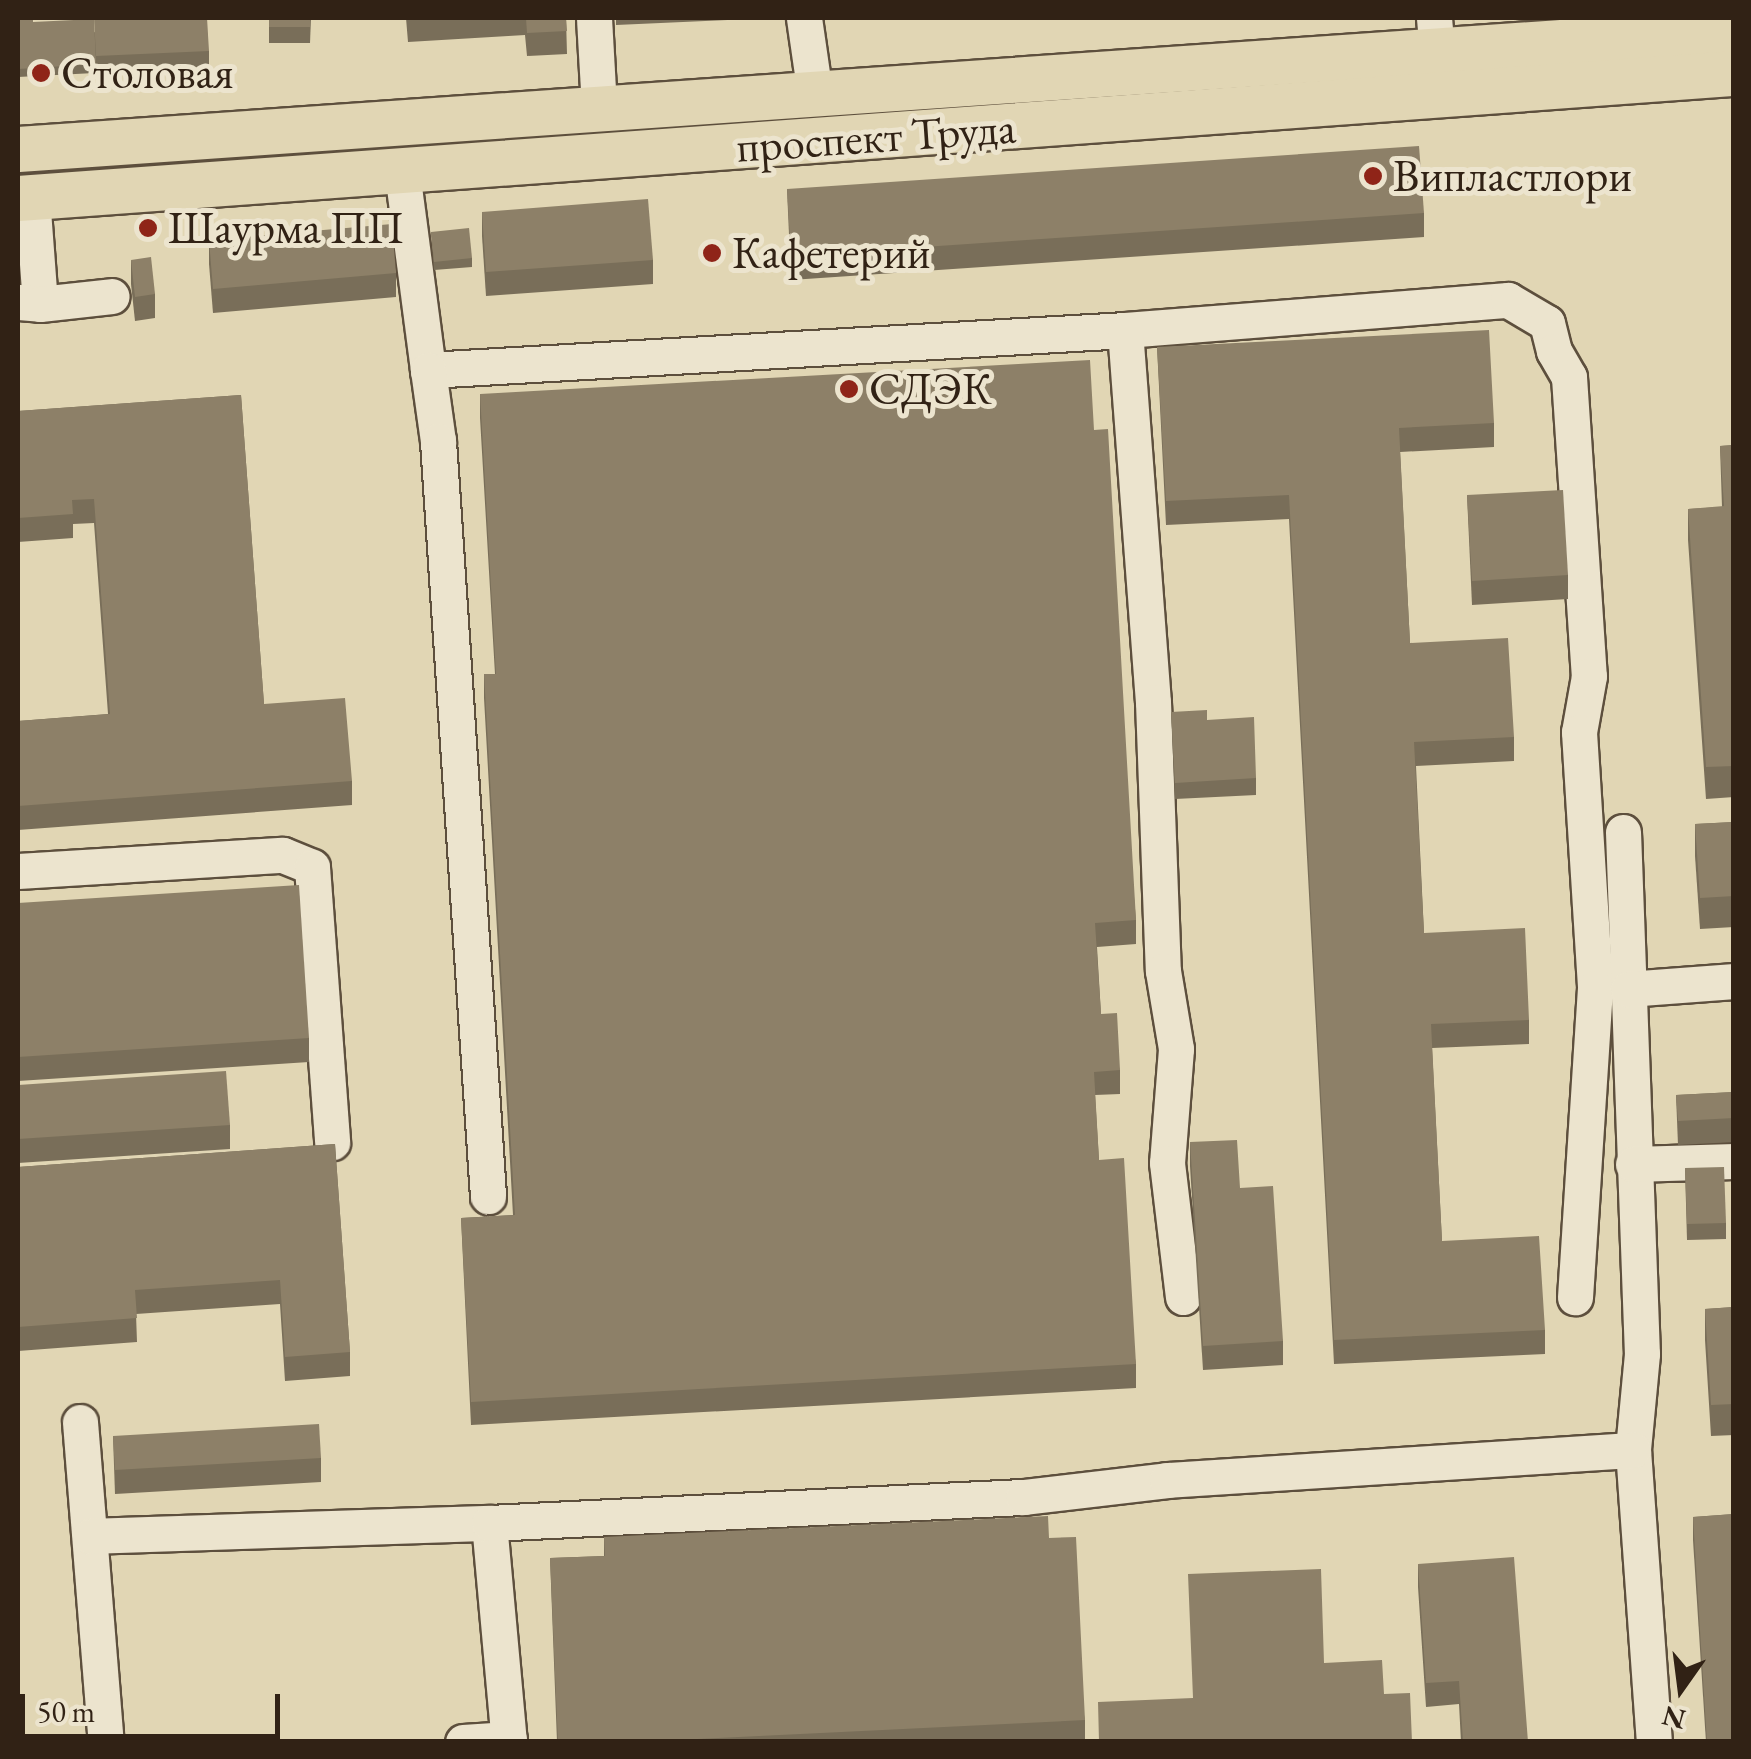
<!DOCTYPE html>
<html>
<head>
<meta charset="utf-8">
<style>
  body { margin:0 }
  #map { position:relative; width:1751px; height:1759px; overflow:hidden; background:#e1d6b4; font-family:"EB Garamond",serif }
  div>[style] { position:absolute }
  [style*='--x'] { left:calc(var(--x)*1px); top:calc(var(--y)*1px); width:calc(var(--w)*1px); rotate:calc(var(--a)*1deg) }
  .roads { filter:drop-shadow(2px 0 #5d4f3d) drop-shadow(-2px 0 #5d4f3d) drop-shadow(0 2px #5d4f3d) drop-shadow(0 -2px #5d4f3d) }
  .minor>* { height:35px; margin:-17.5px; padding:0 17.5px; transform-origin:17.5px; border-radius:17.5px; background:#ece4ce }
  .major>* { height:45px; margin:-22.5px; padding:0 22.5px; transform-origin:22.5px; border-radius:22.5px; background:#e1d6b4 }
  .wall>* { inset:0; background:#796e59 }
  .building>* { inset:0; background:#8d8068 }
  .dots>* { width:28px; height:28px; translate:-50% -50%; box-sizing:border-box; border:5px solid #ece4ce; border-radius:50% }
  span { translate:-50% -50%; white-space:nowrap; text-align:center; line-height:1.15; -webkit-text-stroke:10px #ece4ce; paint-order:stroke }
  .poi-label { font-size:45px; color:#312215 }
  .left { translate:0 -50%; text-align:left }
  .street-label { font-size:45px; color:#312215 }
  .frame { position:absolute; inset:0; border:20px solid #312215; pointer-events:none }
  .north { position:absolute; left:1631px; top:1639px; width:100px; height:100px; -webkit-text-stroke:8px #ece4ce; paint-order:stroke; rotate:194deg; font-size:28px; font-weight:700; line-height:40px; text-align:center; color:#312215 }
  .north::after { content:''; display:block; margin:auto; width:35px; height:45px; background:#312215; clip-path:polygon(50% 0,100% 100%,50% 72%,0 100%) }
  .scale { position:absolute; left:20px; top:1694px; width:260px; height:45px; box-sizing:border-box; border:5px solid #312215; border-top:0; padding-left:12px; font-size:30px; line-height:35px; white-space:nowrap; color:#312215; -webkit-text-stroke:8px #ece4ce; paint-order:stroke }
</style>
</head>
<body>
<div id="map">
  <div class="roads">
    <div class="minor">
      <i style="--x:594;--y:18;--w:90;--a:86.8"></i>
      <i style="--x:804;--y:18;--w:77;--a:81.8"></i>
      <i style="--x:1434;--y:18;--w:33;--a:85"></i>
      <i style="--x:402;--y:172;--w:200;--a:82.5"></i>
      <i style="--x:428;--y:370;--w:698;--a:-3.28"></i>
      <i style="--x:1125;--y:330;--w:384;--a:-4.5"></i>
      <i style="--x:1508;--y:300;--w:45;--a:30.5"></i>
      <i style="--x:1547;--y:323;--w:29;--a:76"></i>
      <i style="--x:1554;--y:351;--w:30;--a:60"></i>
      <i style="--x:1569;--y:377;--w:300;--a:86.2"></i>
      <i style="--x:1589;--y:676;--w:57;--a:100.1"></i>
      <i style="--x:1579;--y:732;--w:256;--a:86.4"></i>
      <i style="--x:1595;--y:988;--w:310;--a:93.7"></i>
      <i style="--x:32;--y:197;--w:107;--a:85.7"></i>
      <i style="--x:19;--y:302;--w:21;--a:5"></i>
      <i style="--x:40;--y:304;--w:72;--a:-6.3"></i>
      <i style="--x:1125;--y:330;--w:373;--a:85.7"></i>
      <i style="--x:1153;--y:702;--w:269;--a:87.9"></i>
      <i style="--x:1163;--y:971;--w:79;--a:80.5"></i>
      <i style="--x:1176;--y:1049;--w:114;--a:94.5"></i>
      <i style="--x:1167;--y:1163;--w:135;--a:83.2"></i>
      <i style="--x:428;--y:370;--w:72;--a:82"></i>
      <i style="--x:438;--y:441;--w:757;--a:86.21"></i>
      <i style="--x:1623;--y:832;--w:522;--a:87.92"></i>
      <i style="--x:1642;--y:1354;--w:96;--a:95.4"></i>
      <i style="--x:1633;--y:1450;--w:293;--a:85.9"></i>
      <i style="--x:18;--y:871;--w:265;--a:-3.5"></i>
      <i style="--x:283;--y:855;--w:31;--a:22"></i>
      <i style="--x:312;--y:867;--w:276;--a:85.8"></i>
      <i style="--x:1628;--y:989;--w:106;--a:-4.3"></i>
      <i style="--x:1633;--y:1164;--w:101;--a:-1.7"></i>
      <i style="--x:80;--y:1422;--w:321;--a:85.4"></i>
      <i style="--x:489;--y:1523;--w:220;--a:84.8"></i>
      <i style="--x:90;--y:1536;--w:399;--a:-1.9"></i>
      <i style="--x:489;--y:1523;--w:535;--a:-2.79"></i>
      <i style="--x:1023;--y:1497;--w:145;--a:-6.7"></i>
      <i style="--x:1167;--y:1480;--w:467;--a:-3.7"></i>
      <i style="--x:463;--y:1742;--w:46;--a:-3.7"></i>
    </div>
    <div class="major">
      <i style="--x:18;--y:149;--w:1720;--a:-3.97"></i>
      <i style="--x:18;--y:198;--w:1721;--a:-4.17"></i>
    </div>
  </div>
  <div class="wall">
    <i style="clip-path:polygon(18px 18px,33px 22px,209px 51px,209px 67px,18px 77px)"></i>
    <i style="clip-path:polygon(269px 18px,311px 18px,310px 43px,269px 43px)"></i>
    <i style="clip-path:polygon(406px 18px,566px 18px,567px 54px,527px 56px,525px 35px,408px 42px)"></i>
    <i style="clip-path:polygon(616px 18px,772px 18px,616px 25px)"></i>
    <i style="clip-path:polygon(787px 189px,1424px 213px,1424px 237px,791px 280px)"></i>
    <i style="clip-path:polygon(482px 212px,653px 260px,653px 284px,486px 296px,482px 236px)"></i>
    <i style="clip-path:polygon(431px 232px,472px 258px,472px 267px,434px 270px)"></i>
    <i style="clip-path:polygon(209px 240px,396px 273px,396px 297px,213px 313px,209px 264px)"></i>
    <i style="clip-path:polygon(18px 247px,19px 268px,19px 292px,18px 292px)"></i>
    <i style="clip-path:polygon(131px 260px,155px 294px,155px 318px,135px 321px,131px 284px)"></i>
    <i style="clip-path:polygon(1157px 347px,1494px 423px,1494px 447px,1400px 452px,1410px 643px,1514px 737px,1514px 761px,1416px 766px,1424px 933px,1529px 1020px,1529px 1044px,1432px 1048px,1442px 1241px,1545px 1330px,1545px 1354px,1334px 1364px,1289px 519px,1166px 525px)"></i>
    <i style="clip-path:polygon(480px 394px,1094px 430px,1136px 920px,1136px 944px,1097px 947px,1101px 1014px,1120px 1070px,1120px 1094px,1095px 1095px,1099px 1160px,1136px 1364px,1136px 1388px,471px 1425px,461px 1218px,513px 1215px,484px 698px,484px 674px,495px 674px,480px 418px)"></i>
    <i style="clip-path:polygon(241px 395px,264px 704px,352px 781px,352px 805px,18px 830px,18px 721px,108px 714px,94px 523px,73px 524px,73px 538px,18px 542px,18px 411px)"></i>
    <i style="clip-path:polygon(1734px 445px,1734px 797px,1706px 799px,1688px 540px,1688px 509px,1722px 507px,1720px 446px)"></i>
    <i style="clip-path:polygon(1467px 495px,1568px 575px,1568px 599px,1472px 605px)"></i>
    <i style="clip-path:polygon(1171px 712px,1207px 720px,1256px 778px,1256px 795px,1175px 799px)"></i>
    <i style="clip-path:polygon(1734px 822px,1734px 927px,1700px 929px,1695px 856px,1695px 824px)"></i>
    <i style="clip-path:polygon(18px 903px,309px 1038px,309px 1062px,18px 1081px)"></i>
    <i style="clip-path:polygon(18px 1085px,230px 1125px,230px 1149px,18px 1163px)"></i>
    <i style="clip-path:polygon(1734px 1092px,1734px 1142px,1678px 1145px,1676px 1095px)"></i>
    <i style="clip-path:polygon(1190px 1142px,1283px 1341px,1283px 1365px,1203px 1370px,1190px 1166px)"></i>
    <i style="clip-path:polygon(335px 1144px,350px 1352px,350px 1376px,285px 1381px,280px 1304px,136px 1314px,137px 1342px,18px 1351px,18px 1167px)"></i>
    <i style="clip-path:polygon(1685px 1168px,1726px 1223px,1726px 1239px,1687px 1240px)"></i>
    <i style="clip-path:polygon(1734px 1307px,1734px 1435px,1711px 1436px,1705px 1340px,1705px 1309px)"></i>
    <i style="clip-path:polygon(113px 1436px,321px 1458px,321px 1482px,115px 1494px)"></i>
    <i style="clip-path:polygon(1734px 1514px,1734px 1742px,1706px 1742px,1693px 1540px,1693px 1517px)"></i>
    <i style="clip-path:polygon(604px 1537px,1049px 1538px,1085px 1720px,1085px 1742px,557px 1742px,550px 1558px,604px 1556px)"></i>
    <i style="clip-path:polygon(18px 1543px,20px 1543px,20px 1618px,18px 1618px)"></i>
    <i style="clip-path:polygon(1418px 1564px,1528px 1742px,1461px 1742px,1459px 1704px,1426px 1707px,1418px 1587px)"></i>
  </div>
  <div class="building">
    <i style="clip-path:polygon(18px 18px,33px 18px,33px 22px,94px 19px,96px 64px,18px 69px)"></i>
    <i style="clip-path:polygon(94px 18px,207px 18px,209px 51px,96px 56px)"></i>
    <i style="clip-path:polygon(269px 18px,310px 18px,310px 27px,269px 27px)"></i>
    <i style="clip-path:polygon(526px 18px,566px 18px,567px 31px,527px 33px)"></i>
    <i style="clip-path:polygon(1419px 146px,1424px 213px,791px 256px,787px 189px)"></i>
    <i style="clip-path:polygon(648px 199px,653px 260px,486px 272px,482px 212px)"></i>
    <i style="clip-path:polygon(392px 224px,396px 273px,213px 289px,209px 240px)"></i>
    <i style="clip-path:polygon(469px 228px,472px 258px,434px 262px,431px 232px)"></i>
    <i style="clip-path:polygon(151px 257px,155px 294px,135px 297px,131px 260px)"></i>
    <i style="clip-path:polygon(1489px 330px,1494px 423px,1399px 428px,1410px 643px,1508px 638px,1514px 737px,1414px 742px,1424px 933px,1525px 928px,1529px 1020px,1431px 1024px,1442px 1241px,1539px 1236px,1545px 1330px,1334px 1340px,1289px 495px,1166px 501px,1157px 347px)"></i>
    <i style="clip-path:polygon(1090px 360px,1094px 430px,1108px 429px,1136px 920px,1095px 923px,1101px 1014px,1117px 1013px,1120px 1070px,1094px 1072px,1099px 1160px,1124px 1158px,1136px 1364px,471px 1402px,461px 1218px,515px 1215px,484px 674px,496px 674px,480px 394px)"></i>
    <i style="clip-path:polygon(241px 395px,264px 704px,345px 698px,352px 781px,18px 806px,18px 721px,110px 714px,94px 499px,72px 500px,73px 514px,18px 518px,18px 411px)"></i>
    <i style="clip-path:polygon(1734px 445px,1734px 766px,1706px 767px,1688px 509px,1724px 506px,1720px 446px)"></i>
    <i style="clip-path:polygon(1563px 490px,1568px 575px,1472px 581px,1467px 495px)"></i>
    <i style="clip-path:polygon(1207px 710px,1207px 720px,1254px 717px,1256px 778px,1175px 783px,1171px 712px)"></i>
    <i style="clip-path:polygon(1734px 822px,1734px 896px,1700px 898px,1695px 824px)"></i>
    <i style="clip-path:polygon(299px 885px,309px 1038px,18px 1057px,18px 903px)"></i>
    <i style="clip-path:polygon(226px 1071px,230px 1125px,18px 1139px,18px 1085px)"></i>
    <i style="clip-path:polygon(1734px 1092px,1734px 1118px,1678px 1121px,1676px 1095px)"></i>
    <i style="clip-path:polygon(1237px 1140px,1240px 1188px,1273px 1186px,1283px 1341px,1203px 1346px,1190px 1142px)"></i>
    <i style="clip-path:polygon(335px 1144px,350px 1352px,285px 1357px,280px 1280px,135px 1290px,137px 1318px,18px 1327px,18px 1167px)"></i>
    <i style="clip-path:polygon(1724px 1167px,1726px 1223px,1687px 1224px,1685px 1168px)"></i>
    <i style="clip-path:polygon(1734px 1307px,1734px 1404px,1711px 1405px,1705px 1309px)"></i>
    <i style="clip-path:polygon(319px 1424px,321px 1458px,115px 1470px,113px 1436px)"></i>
    <i style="clip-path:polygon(1734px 1514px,1734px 1740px,1707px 1742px,1693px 1517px)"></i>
    <i style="clip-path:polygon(1048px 1516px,1049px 1538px,1076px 1537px,1085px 1720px,636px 1742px,558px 1742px,550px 1558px,605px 1556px,604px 1537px)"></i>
    <i style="clip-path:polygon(18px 1543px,20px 1543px,20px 1594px,18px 1594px)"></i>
    <i style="clip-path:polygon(1514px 1557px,1528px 1742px,1463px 1742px,1459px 1681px,1426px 1683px,1418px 1564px)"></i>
    <i style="clip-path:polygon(1321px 1569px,1324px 1663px,1382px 1660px,1384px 1694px,1410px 1693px,1412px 1742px,1099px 1742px,1098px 1702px,1193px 1698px,1188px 1574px)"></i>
  </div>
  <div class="dots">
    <i style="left:41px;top:73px;background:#8f2418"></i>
    <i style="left:1373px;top:176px;background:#8f2418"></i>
    <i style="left:148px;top:228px;background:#8f2418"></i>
    <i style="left:712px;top:253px;background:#8f2418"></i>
    <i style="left:849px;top:389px;background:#8f2418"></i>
  </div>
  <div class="poi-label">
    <span class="left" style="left:61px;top:73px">Столовая</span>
    <span class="left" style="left:1393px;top:176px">Випластлори</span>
    <span class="left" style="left:168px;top:228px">Шаурма ПП</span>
    <span class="left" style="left:732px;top:253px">Кафетерий</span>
    <span class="left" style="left:869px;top:389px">СДЭК</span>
  </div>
  <div class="street-label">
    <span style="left:876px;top:137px;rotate:-4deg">проспект Труда</span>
  </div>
  <div class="frame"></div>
  <div class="north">N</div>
  <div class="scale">50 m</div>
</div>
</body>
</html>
